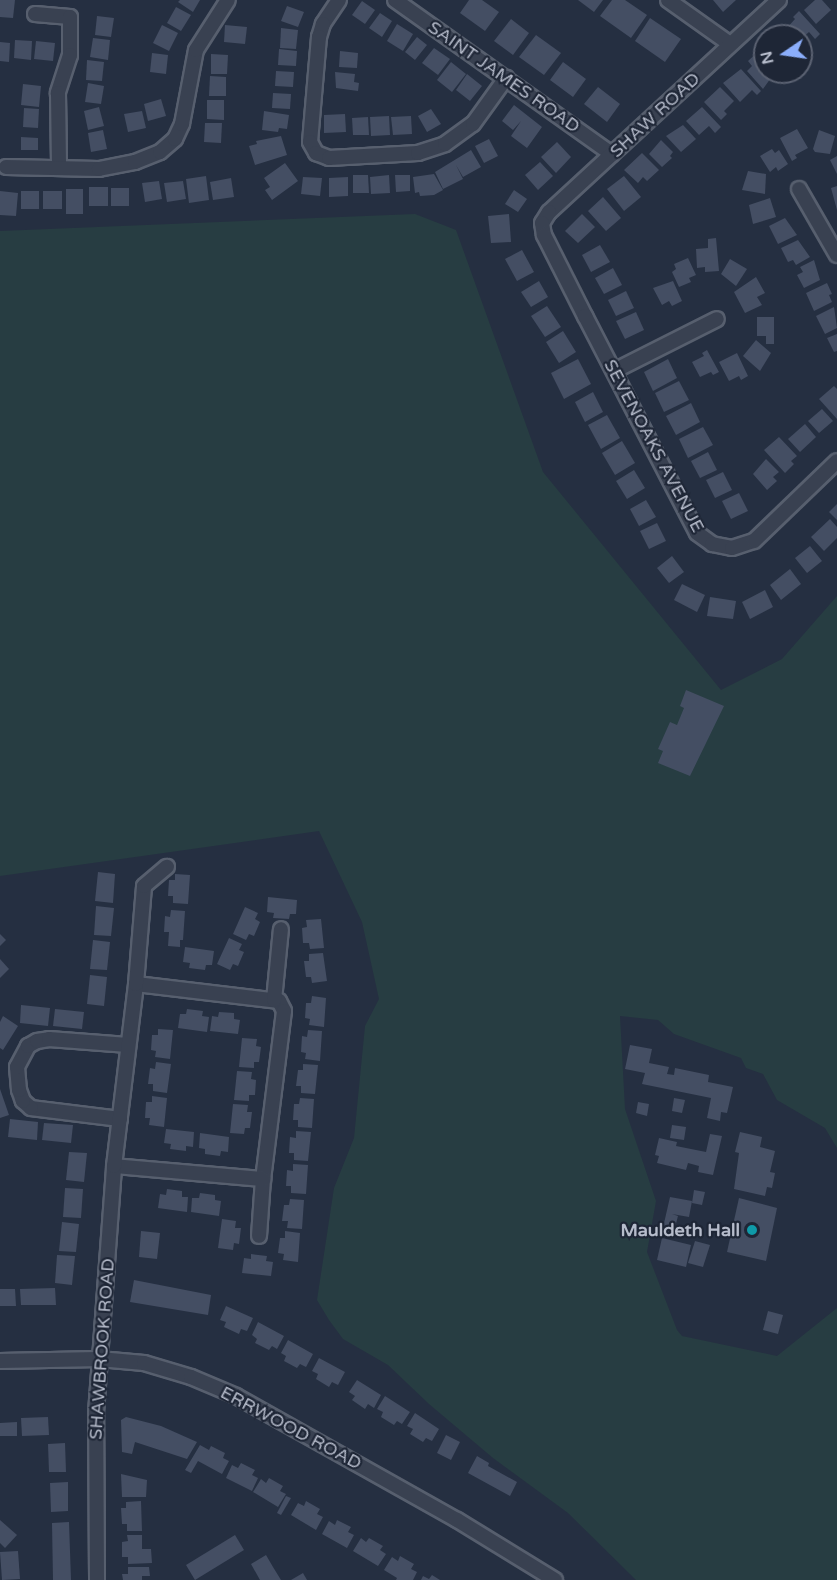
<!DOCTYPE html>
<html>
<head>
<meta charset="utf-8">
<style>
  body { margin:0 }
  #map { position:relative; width:837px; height:1580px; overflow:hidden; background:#252f41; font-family:"Varela Round",sans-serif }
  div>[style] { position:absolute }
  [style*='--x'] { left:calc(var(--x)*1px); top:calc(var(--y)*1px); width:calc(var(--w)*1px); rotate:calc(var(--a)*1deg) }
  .green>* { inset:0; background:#273d42 }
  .building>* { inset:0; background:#444e63 }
  .roads { filter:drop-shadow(2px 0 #575f6e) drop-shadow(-2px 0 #575f6e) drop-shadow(0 2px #575f6e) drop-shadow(0 -2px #575f6e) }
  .minor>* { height:14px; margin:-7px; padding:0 7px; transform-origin:7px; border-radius:7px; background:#394151 }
  .dots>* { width:16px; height:16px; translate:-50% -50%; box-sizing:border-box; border:3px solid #1e2636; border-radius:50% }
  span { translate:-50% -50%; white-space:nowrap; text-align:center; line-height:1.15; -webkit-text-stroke:4.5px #1e2636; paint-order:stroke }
  .street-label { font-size:18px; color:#b6bccb }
  .poi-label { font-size:18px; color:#b6bccb; font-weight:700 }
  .right { translate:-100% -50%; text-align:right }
  .north { position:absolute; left:753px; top:24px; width:60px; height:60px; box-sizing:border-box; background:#1e2636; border:2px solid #5b6272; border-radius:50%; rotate:257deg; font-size:16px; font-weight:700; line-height:24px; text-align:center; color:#b6bccb }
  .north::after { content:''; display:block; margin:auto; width:21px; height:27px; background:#8baefb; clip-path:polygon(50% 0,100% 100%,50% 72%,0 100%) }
</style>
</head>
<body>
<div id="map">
  <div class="green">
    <i style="clip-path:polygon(415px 214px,456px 230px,543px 472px,721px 690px,782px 659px,837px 596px,837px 1148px,825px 1128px,777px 1100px,763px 1074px,746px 1068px,741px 1058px,674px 1034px,658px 1020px,620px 1016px,625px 1109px,656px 1201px,647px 1252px,677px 1330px,682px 1336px,777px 1356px,837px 1308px,837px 1580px,636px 1580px,568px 1513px,493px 1458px,429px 1404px,388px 1365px,343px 1339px,329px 1320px,317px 1300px,334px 1188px,354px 1138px,365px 1026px,379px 999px,362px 922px,319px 831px,0 876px,0 231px)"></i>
  </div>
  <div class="building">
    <i style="clip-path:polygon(0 0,15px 0,13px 18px,0 17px)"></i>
    <i style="clip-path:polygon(180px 0,200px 0,193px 12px,178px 2px)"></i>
    <i style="clip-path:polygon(469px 0,482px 0,499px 12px,485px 31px,460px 13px)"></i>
    <i style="clip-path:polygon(578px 0,603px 0,594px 12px)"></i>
    <i style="clip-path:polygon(612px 0,625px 0,647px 15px,631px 38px,600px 16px)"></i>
    <i style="clip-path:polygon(713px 0,736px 0,723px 12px)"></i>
    <i style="clip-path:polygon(815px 0,822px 0,831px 10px,816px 24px,804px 10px)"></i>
    <i style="clip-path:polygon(362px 1px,375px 10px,365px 24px,352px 15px)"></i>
    <i style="clip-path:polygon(287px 6px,304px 12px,298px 27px,281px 21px)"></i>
    <i style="clip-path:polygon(176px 7px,191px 15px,181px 31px,167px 23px)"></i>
    <i style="clip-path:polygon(799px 11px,820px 34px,815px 39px,809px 32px,801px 39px,801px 36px,792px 36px,786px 29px,795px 19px,793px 17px)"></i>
    <i style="clip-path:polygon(380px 13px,392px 21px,382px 37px,369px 28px)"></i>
    <i style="clip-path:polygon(97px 16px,114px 18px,111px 37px,95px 35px)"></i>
    <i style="clip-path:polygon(650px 18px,681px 39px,665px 62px,635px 41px)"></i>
    <i style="clip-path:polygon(511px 19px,529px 33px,513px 55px,494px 41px)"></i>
    <i style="clip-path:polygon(397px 24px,413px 34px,403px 51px,387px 41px)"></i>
    <i style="clip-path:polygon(162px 25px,178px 33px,169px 51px,153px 43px)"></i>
    <i style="clip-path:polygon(225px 25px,247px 27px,245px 44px,224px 42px)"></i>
    <i style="clip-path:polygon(281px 28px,298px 30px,296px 49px,280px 48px)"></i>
    <i style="clip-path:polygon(536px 35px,561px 53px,544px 75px,519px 57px)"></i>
    <i style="clip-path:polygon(417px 37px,427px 45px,415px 60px,405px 52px)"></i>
    <i style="clip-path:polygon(93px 38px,110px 40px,108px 60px,90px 57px)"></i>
    <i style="clip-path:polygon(15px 40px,32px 41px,31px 60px,14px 58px)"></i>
    <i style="clip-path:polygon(36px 41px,55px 43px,53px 61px,34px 59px)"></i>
    <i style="clip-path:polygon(0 42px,10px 43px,9px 62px,0 61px)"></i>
    <i style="clip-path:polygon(434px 48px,450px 59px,438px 75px,422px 63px)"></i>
    <i style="clip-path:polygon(279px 49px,297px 51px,296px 66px,278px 65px)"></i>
    <i style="clip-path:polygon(760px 50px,765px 55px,765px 72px,773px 75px,763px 89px,747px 71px,752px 66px,748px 61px)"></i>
    <i style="clip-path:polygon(340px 51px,358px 53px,357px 68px,339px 67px)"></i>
    <i style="clip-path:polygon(152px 53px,168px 55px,166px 74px,150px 72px)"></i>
    <i style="clip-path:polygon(211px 54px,228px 55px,227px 74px,211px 74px)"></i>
    <i style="clip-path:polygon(87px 60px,104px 62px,102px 81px,86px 80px)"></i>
    <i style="clip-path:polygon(451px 62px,466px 74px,452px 92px,437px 80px)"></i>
    <i style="clip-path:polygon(563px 62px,586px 79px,573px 97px,550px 80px)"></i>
    <i style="clip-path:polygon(741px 69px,761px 91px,757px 95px,752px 90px,740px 102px,723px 83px)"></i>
    <i style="clip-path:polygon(276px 71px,294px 72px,293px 87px,275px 86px)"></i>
    <i style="clip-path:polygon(335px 72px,355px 74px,354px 82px,359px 83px,358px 91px,336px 88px)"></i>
    <i style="clip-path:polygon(467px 74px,482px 86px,470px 101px,456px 90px)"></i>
    <i style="clip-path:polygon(210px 76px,226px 77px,226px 96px,209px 96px)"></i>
    <i style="clip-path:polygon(88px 83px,104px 86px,101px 104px,85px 102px)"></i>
    <i style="clip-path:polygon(23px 84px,41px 86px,39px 107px,21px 105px)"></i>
    <i style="clip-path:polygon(598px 87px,620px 104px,607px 122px,584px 104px)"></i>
    <i style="clip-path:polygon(720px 87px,734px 101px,724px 111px,727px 114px,721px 120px,704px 102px)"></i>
    <i style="clip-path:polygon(273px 93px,291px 94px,290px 109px,272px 108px)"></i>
    <i style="clip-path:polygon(161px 99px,166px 116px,148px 121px,144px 104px)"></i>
    <i style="clip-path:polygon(207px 100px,224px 100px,224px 120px,207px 119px)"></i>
    <i style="clip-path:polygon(514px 105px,542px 127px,527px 148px,511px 136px,521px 121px,513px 130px,502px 121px)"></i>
    <i style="clip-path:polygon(99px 107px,104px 126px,88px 130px,84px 111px)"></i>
    <i style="clip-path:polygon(702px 107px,721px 127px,715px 133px,709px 126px,699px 135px,686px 121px)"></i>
    <i style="clip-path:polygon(24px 108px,39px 109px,38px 128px,23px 127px)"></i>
    <i style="clip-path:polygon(431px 109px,441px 124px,427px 132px,418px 116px)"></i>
    <i style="clip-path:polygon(142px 111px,146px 128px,128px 132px,124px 114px)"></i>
    <i style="clip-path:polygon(264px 111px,289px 115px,287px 129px,279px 128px,278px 132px,262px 130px)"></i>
    <i style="clip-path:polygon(345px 114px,346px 132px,324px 133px,324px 115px)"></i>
    <i style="clip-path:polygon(389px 116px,390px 135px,371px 136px,370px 117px)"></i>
    <i style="clip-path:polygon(411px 116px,412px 134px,393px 135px,391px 117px)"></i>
    <i style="clip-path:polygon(368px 117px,369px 135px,353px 135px,352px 118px)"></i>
    <i style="clip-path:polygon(205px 123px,222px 123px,221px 143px,204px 142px)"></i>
    <i style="clip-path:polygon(683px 125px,696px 139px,681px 152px,666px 136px)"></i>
    <i style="clip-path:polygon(797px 129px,808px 148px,795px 155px,797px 158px,792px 161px,780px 138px)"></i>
    <i style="clip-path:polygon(103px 130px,107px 149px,91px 152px,88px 133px)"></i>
    <i style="clip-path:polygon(819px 130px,835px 136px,830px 154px,815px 152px,813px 149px)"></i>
    <i style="clip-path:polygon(281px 136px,287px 155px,255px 165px,249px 146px,257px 144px,256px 141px)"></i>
    <i style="clip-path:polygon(21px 137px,38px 138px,38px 150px,21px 150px)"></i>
    <i style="clip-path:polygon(489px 139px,498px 156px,484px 163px,475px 146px)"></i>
    <i style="clip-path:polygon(661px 140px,673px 152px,670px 156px,672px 158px,662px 167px,649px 154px)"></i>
    <i style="clip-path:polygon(557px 142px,571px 157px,556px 173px,541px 157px)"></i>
    <i style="clip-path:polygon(772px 149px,775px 153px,779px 150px,788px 164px,778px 171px,776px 167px,770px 172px,760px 156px)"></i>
    <i style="clip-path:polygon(471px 150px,481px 167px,463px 177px,456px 165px,463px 179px,443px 189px,435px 172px)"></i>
    <i style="clip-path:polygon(642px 153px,659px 170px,647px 181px,643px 177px,638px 183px,624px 170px)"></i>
    <i style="clip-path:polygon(837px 156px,837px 174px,830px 160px)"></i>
    <i style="clip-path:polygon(540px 162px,553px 176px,538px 190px,525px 175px)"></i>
    <i style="clip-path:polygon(285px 163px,298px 181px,272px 200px,265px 190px,270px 187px,264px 178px)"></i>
    <i style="clip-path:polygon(748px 171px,766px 174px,765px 194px,742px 190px)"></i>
    <i style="clip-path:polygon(434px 174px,443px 190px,434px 195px,420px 196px,419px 192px,415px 193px,413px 177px)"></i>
    <i style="clip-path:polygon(353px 175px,368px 175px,369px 193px,353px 193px)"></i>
    <i style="clip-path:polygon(389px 175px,390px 193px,371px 194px,370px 177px)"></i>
    <i style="clip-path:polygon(395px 175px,410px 175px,410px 191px,396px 192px)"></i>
    <i style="clip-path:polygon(206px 176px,209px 200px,189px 203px,186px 179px)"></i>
    <i style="clip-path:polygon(624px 176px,641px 197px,624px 211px,607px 189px)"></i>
    <i style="clip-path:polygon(303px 177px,322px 178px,320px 196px,301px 194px)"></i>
    <i style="clip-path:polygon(348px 177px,348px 196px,329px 197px,329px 178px)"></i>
    <i style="clip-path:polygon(231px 178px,234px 197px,213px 200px,210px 182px)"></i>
    <i style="clip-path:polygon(159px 181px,162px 199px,145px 202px,142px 183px)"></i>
    <i style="clip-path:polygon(183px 181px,186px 199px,167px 202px,164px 183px)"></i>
    <i style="clip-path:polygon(837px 186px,837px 210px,831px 188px)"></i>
    <i style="clip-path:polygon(89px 187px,108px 187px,108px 206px,89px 206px)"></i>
    <i style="clip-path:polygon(111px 188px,129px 188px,129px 206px,111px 206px)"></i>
    <i style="clip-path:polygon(66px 189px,83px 189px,83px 214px,66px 214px)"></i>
    <i style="clip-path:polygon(514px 190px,527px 199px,518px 212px,505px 204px)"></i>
    <i style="clip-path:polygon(0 191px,18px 193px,16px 216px,0 215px)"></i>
    <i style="clip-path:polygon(21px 191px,39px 191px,39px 209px,21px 209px)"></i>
    <i style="clip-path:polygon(43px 191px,62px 191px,62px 209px,43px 209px)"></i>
    <i style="clip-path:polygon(603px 197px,621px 218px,606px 231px,588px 211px)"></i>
    <i style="clip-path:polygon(770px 198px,776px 217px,753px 224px,749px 205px)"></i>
    <i style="clip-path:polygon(509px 214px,511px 242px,491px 243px,488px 216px)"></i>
    <i style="clip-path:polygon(582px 214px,595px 227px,578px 243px,565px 231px)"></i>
    <i style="clip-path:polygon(785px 218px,797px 235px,778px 244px,769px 226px)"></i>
    <i style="clip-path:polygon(716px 238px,719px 271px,705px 272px,705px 267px,697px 268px,696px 249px,708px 248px,708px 239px)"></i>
    <i style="clip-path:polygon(798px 240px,810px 257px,796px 265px,793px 260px,788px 262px,781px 248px)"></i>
    <i style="clip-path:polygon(600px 245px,610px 262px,591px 272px,582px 255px)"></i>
    <i style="clip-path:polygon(522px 250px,534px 272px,517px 281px,505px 259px)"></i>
    <i style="clip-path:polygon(688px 258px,696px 275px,689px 278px,691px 282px,679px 287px,672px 272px,676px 269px,674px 264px)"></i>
    <i style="clip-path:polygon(730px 259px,747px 269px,736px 286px,721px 274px)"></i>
    <i style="clip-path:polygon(814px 260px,820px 280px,804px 288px,797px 275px,803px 272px,800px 267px)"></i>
    <i style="clip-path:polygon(613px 268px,622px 285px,604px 294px,595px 278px)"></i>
    <i style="clip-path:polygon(756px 277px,765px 293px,757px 297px,762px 305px,745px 313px,734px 292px)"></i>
    <i style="clip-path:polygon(539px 281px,548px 297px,531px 307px,521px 292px)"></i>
    <i style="clip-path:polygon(673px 281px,682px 301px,672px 306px,669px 301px,662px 305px,653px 288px)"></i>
    <i style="clip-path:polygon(827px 283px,832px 294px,829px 295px,832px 302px,814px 311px,806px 293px)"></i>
    <i style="clip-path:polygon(626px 291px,634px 308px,616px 316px,608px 300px)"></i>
    <i style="clip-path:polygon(547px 306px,561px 327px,545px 337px,531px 316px)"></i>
    <i style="clip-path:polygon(834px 307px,837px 328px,825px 334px,816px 316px)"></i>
    <i style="clip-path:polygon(636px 312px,644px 330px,625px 339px,616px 321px)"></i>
    <i style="clip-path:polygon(757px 317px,774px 317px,774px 344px,766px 344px,766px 336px,757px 336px)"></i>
    <i style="clip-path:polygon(563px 331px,576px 352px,559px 363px,546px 342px)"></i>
    <i style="clip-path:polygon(837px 334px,837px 351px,834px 352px,827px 338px)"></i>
    <i style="clip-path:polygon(756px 340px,771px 353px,760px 371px,743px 356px)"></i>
    <i style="clip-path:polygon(707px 350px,719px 372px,713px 375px,711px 372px,700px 377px,692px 362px,704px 356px,702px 353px)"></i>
    <i style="clip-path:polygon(737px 353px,748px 376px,741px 380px,739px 376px,729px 381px,719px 362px)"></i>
    <i style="clip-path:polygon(578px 359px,591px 384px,564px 399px,551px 373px)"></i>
    <i style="clip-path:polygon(668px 359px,677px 378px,653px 391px,644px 372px)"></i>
    <i style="clip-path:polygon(679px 381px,689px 400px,664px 412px,655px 393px)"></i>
    <i style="clip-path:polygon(834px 386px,837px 389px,837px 419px,819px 399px)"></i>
    <i style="clip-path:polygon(593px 392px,603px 412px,585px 422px,575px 402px)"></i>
    <i style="clip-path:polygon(691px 403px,700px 422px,676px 435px,666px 416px)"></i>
    <i style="clip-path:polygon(822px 409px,833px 421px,819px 433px,808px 421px)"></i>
    <i style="clip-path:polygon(607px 415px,620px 438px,601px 449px,588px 425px)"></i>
    <i style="clip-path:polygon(805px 424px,816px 437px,800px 452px,788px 439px)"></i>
    <i style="clip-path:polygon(703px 427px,713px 445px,688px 458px,679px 439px)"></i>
    <i style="clip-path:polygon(779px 437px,797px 456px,791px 461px,794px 464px,785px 473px,764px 450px)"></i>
    <i style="clip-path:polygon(622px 441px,635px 463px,615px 475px,602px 453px)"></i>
    <i style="clip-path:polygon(708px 452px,717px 470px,700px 478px,691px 461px)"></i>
    <i style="clip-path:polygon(766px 459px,779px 472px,773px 477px,777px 481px,767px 490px,753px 474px)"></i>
    <i style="clip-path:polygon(634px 470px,645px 488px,627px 499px,616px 481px)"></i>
    <i style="clip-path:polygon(723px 472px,732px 490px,715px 498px,706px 480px)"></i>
    <i style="clip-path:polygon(739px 493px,748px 511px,731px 519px,722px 501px)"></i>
    <i style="clip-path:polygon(646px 500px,656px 517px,639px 526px,630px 509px)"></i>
    <i style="clip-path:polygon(837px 504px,837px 520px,829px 512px)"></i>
    <i style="clip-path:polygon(830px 519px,837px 527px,837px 538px,824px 551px,811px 537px)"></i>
    <i style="clip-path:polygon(657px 523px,666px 541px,649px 549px,640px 531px)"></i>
    <i style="clip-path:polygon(810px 546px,822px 561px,807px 573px,795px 558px)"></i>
    <i style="clip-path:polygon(672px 556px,684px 572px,669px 583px,657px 568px)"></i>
    <i style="clip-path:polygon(790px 569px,801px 584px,781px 600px,770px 585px)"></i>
    <i style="clip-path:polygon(682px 584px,705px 595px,697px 612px,674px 600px)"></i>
    <i style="clip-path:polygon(765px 590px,773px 607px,750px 619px,742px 602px)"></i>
    <i style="clip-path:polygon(710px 597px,736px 601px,733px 619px,707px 616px)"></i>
    <i style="clip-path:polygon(686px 690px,724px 706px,690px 776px,658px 763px,663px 751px,658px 749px,670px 722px,677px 725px,684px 708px,680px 706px)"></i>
    <i style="clip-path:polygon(98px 872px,115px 874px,113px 903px,95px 901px)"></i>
    <i style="clip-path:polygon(175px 874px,190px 875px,188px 904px,173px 903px,173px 896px,168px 896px,169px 880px,175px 880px)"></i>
    <i style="clip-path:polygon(268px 897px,297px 900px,296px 914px,290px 914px,289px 919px,273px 918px,274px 913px,267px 912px)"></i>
    <i style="clip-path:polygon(96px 906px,114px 908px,111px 936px,94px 935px)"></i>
    <i style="clip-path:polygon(245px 907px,258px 913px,255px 919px,260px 922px,254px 936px,249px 934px,246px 940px,233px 934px)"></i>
    <i style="clip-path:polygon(171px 910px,185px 911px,183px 940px,180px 940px,180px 947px,168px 946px,169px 932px,164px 932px,165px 916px,170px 917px)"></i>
    <i style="clip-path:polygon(321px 919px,324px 948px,310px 949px,309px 943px,303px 943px,302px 928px,307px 927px,306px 920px)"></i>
    <i style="clip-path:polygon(0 934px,6px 940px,0 946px)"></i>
    <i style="clip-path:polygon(229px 938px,242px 944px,239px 950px,244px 952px,238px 966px,233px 964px,230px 970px,217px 964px)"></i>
    <i style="clip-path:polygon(93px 940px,110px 942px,107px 970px,90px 969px)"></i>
    <i style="clip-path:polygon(185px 947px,214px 951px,212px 965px,206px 965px,205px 970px,189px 968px,190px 963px,183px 962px)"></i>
    <i style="clip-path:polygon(323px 953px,327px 981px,312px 983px,311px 977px,306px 977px,304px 961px,309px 961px,309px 954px)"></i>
    <i style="clip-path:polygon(0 959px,9px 969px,0 978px)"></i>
    <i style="clip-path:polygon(90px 975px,107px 977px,104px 1006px,87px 1004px)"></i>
    <i style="clip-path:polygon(312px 996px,326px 998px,324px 1027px,309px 1025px,310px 1019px,305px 1018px,306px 1003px,311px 1003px)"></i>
    <i style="clip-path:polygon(21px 1005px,50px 1008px,48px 1026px,20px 1023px)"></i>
    <i style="clip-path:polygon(55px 1009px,84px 1012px,82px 1029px,53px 1026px)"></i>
    <i style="clip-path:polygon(187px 1009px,203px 1011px,202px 1016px,209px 1017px,207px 1032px,178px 1028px,180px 1014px,186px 1014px)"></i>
    <i style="clip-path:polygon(219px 1012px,234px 1013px,234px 1019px,240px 1020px,238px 1034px,210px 1031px,212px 1016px,218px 1017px)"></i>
    <i style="clip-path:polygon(3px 1016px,18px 1026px,3px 1050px,0 1048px,0 1022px)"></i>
    <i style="clip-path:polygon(158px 1029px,173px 1030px,170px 1059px,155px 1057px,156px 1051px,151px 1050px,152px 1035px,158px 1035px)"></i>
    <i style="clip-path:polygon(308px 1030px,322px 1031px,320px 1061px,305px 1059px,306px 1053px,301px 1052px,302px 1036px,307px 1037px)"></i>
    <i style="clip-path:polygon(242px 1038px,257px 1039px,256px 1046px,261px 1047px,259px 1062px,254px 1062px,254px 1068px,239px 1067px)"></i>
    <i style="clip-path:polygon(630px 1045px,652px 1049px,649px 1063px,669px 1067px,667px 1074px,674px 1075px,675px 1068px,709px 1075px,708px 1082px,733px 1087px,727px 1113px,721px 1112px,720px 1121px,707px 1118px,711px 1098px,642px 1084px,645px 1073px,625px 1069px)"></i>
    <i style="clip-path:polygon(156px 1062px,171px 1064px,167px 1093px,153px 1091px,153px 1084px,148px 1084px,150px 1068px,155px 1069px)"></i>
    <i style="clip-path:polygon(303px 1064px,318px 1065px,315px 1094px,301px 1093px,301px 1086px,296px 1086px,298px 1070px,303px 1070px)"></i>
    <i style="clip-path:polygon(237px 1071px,252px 1072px,251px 1079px,256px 1080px,255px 1095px,249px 1095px,249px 1101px,234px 1100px)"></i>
    <i style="clip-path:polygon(0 1089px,9px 1115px,0 1118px)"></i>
    <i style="clip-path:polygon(152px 1096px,167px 1098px,164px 1127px,149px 1125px,150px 1118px,145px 1118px,146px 1102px,152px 1102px)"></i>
    <i style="clip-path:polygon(300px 1098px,314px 1099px,312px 1128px,298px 1127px,298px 1120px,293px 1120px,294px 1104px,299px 1104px)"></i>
    <i style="clip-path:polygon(674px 1098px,685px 1100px,682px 1113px,672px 1111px)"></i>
    <i style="clip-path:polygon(638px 1102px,649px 1104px,647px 1116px,636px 1113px)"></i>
    <i style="clip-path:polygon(233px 1104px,248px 1105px,247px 1112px,252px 1112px,250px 1128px,245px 1128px,244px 1134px,230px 1133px)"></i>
    <i style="clip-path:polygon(10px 1119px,38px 1122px,37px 1140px,8px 1137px)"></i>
    <i style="clip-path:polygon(44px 1123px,73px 1125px,71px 1143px,42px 1140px)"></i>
    <i style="clip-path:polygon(672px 1125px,686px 1127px,684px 1140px,670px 1138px)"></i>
    <i style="clip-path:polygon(166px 1129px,194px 1132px,193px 1147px,186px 1146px,186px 1151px,170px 1149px,171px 1144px,164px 1143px)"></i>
    <i style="clip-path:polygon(296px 1131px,311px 1132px,308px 1161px,294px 1160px,294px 1153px,289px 1153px,290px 1137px,296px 1138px)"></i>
    <i style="clip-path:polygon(740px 1132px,762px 1137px,760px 1147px,775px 1151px,770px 1172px,775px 1173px,772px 1188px,767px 1187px,765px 1196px,734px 1189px,739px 1153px,735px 1152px)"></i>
    <i style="clip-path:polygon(200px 1133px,229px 1137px,228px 1152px,221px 1151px,220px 1156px,205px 1154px,205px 1149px,199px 1148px)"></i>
    <i style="clip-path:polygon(710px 1134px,722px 1136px,713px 1175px,698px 1172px,699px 1166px,688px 1163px,686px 1170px,657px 1163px,659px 1156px,655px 1155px,659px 1138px,677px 1142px,676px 1146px,706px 1152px)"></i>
    <i style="clip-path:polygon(69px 1152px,87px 1153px,84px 1182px,66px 1180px)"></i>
    <i style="clip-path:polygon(293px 1164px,308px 1165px,306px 1194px,291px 1193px,291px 1186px,286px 1186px,287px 1170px,293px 1171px)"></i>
    <i style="clip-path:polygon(65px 1188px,83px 1189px,81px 1218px,63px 1217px)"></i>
    <i style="clip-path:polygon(167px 1189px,182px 1191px,182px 1197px,188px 1197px,187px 1212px,158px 1208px,160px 1194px,166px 1195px)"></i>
    <i style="clip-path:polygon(694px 1190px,705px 1192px,702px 1205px,692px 1203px)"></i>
    <i style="clip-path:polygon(200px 1193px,215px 1195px,215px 1200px,221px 1201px,219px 1216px,191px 1212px,192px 1198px,199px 1198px)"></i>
    <i style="clip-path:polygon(670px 1197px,692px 1201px,689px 1217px,672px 1214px,678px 1216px,673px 1235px,662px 1232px)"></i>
    <i style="clip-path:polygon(739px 1198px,777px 1208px,766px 1261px,727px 1252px)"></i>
    <i style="clip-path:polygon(290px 1199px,304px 1200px,302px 1229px,287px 1228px,288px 1221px,282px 1221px,284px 1205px,289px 1205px)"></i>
    <i style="clip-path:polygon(222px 1219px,236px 1221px,235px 1228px,241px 1228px,239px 1244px,234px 1243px,233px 1250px,218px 1248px)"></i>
    <i style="clip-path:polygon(62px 1222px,79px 1224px,76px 1252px,59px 1251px)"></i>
    <i style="clip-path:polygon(141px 1231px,160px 1233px,157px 1259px,139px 1257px)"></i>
    <i style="clip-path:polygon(285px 1231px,300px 1233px,298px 1262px,283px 1260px,284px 1254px,278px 1253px,280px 1238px,285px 1238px)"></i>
    <i style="clip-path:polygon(662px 1238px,691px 1245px,686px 1267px,657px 1260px)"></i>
    <i style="clip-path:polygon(695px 1241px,710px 1245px,703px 1267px,688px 1263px)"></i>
    <i style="clip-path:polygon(251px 1254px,267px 1256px,266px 1261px,273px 1262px,271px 1276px,242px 1273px,244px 1258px,251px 1259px)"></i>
    <i style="clip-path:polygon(57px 1255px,75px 1256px,72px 1285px,55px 1283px)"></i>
    <i style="clip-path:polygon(134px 1280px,211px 1295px,208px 1315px,130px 1302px)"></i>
    <i style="clip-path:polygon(55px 1288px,56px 1305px,21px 1305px,20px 1289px)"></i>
    <i style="clip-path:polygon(0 1289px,15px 1289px,16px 1306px,0 1306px)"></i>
    <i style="clip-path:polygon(226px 1306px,253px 1318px,247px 1331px,241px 1329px,239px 1334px,224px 1327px,226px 1322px,220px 1320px)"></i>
    <i style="clip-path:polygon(768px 1311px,783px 1315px,778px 1334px,763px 1330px)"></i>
    <i style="clip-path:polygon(258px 1322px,284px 1336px,277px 1349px,272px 1346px,269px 1350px,255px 1343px,257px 1339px,252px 1335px)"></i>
    <i style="clip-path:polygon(288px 1340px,313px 1354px,306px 1367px,300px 1364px,297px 1368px,284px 1361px,286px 1356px,281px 1353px)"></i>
    <i style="clip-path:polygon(319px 1358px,345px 1372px,338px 1385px,332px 1382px,329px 1387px,316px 1379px,318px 1374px,312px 1371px)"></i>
    <i style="clip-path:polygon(357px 1380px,381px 1395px,374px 1408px,368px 1404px,365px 1409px,352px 1400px,355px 1396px,349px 1392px)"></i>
    <i style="clip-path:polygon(385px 1396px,410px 1412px,402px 1424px,397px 1421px,394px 1425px,381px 1417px,383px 1412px,377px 1409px)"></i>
    <i style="clip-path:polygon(415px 1413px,439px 1429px,432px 1441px,426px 1438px,423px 1442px,410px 1434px,413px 1429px,407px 1426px)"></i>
    <i style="clip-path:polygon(48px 1417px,49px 1435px,22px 1436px,21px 1418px)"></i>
    <i style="clip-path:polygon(126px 1417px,161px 1426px,197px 1442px,187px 1459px,135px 1442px,132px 1454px,122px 1452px,121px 1420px)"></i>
    <i style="clip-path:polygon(17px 1422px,17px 1436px,0 1436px,0 1423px)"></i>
    <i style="clip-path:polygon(446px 1435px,460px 1442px,451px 1460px,437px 1453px)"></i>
    <i style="clip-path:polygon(65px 1443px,66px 1472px,49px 1472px,48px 1444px)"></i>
    <i style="clip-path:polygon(200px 1445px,209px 1450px,211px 1446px,225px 1453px,223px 1458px,229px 1461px,222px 1474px,198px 1461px,191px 1473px,185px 1470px)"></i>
    <i style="clip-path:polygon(477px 1456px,489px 1463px,488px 1466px,517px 1482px,510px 1496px,468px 1473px)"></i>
    <i style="clip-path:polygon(241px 1463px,255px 1470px,252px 1475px,258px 1478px,252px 1491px,226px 1478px,232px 1465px,238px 1468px)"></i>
    <i style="clip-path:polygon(121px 1474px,147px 1480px,146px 1497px,122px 1497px)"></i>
    <i style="clip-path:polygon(269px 1478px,283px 1486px,280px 1491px,286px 1494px,278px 1507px,253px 1492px,261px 1479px,266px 1483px)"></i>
    <i style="clip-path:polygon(68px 1482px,68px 1511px,51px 1512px,50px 1483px)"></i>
    <i style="clip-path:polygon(286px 1496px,291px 1498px,281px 1515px,277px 1513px)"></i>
    <i style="clip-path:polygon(141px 1501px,142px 1531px,127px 1531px,127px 1524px,122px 1524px,121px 1508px,126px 1508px,126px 1502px)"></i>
    <i style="clip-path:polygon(306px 1501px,320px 1509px,317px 1514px,323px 1517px,316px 1530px,291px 1515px,298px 1503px,304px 1506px)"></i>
    <i style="clip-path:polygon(0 1520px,17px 1535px,5px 1548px,0 1543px)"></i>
    <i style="clip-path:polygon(337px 1520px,351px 1527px,348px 1532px,354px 1535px,347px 1548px,322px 1534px,329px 1521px,335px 1525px)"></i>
    <i style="clip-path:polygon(69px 1522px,71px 1580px,53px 1580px,52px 1523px)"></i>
    <i style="clip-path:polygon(127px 1535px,142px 1535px,142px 1549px,151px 1549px,152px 1563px,128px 1564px,128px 1557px,122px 1557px,122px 1542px,128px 1541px)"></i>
    <i style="clip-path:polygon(235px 1535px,244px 1550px,195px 1580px,186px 1565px)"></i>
    <i style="clip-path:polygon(361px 1538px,366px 1542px,369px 1538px,383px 1546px,380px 1550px,386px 1554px,378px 1566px,353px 1551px)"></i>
    <i style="clip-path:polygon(18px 1551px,20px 1579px,2px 1580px,0 1552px)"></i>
    <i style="clip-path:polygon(266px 1555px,273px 1567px,281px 1580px,260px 1580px,251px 1564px)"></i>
    <i style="clip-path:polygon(400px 1556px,414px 1564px,411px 1569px,417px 1572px,413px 1580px,396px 1580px,397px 1578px,384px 1570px,392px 1557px,398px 1561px)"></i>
    <i style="clip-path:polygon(128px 1567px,149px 1567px,150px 1576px,142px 1576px,142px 1580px,123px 1580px,122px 1574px,128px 1574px)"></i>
    <i style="clip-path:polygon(303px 1573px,307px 1580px,291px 1580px)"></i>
    <i style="clip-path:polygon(432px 1575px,440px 1580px,421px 1580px,423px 1576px,429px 1579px)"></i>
  </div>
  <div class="roads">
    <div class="minor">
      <i style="--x:339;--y:0;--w:29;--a:124"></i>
      <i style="--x:323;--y:24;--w:14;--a:107"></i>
      <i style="--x:319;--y:37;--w:105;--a:94.9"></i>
      <i style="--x:310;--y:142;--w:13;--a:61"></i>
      <i style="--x:316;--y:153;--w:14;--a:21"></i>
      <i style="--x:329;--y:158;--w:89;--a:-3.2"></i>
      <i style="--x:418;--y:153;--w:28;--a:-18"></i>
      <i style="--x:445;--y:144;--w:34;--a:-36"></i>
      <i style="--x:473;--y:124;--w:57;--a:-54.3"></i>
      <i style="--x:395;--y:0;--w:266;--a:35.4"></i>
      <i style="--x:668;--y:0;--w:76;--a:35.4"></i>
      <i style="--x:779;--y:0;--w:313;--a:137.3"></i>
      <i style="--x:549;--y:212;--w:13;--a:122"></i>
      <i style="--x:542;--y:223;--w:12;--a:81"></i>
      <i style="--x:544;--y:235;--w:91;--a:63.2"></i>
      <i style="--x:585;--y:316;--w:244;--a:62.7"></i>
      <i style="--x:697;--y:533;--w:19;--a:36"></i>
      <i style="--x:712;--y:544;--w:20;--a:11"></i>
      <i style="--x:732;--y:548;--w:23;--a:-18"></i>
      <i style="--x:754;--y:541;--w:115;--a:-43.9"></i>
      <i style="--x:35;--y:14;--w:35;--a:5"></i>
      <i style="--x:70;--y:17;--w:38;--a:90"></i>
      <i style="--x:70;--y:55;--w:40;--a:108"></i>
      <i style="--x:58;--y:93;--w:75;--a:89.2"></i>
      <i style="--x:6;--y:167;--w:93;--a:1.2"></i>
      <i style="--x:99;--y:169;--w:37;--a:-11"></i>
      <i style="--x:135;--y:162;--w:27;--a:-22"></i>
      <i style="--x:160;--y:152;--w:20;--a:-41"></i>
      <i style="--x:175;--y:139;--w:17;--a:-65"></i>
      <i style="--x:182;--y:124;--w:75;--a:-79.3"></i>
      <i style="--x:196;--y:50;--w:59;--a:-57.4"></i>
      <i style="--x:799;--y:189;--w:76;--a:60.1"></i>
      <i style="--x:614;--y:371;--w:115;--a:-26.8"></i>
      <i style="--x:136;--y:984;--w:144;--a:6.8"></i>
      <i style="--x:279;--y:1001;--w:11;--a:63"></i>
      <i style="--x:284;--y:1011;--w:169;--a:97.1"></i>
      <i style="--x:263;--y:1179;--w:57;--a:94"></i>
      <i style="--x:274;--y:1000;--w:71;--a:-84.4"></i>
      <i style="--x:120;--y:1119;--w:90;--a:-173"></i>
      <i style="--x:31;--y:1108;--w:11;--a:-139"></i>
      <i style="--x:23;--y:1101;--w:12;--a:-110"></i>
      <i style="--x:19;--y:1090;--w:23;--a:-95"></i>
      <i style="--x:17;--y:1067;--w:24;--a:-62"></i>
      <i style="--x:28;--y:1046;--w:10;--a:-29"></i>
      <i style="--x:37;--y:1041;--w:12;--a:-9"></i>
      <i style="--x:49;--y:1039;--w:79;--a:4.3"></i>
      <i style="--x:114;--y:1166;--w:150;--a:5"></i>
      <i style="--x:0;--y:1361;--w:99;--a:-1.2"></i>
      <i style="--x:99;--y:1359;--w:45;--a:5.1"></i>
      <i style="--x:144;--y:1363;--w:49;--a:16.6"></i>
      <i style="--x:191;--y:1377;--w:49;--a:22.9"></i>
      <i style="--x:236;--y:1396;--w:253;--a:29.3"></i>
      <i style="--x:457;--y:1520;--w:115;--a:31.5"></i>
      <i style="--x:97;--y:1580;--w:167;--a:-90.3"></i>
      <i style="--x:96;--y:1413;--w:248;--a:-85.8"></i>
      <i style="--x:114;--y:1166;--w:183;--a:-83.1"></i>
      <i style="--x:136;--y:984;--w:98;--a:-85.3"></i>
      <i style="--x:144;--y:886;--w:30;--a:-40"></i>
    </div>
  </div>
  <div class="dots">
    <i style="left:752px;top:1230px;background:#0f9aa8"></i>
  </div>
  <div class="street-label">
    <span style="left:504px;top:77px;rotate:35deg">SAINT JAMES ROAD</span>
    <span style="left:655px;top:115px;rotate:-43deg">SHAW ROAD</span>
    <span style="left:654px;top:446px;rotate:62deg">SEVENOAKS AVENUE</span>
    <span style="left:102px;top:1349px;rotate:-86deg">SHAWBROOK ROAD</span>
    <span style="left:291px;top:1428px;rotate:28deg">ERRWOOD ROAD</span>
  </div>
  <div class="poi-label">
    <span class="right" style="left:740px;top:1230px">Mauldeth Hall</span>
  </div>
  <div class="north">N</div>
</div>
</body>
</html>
